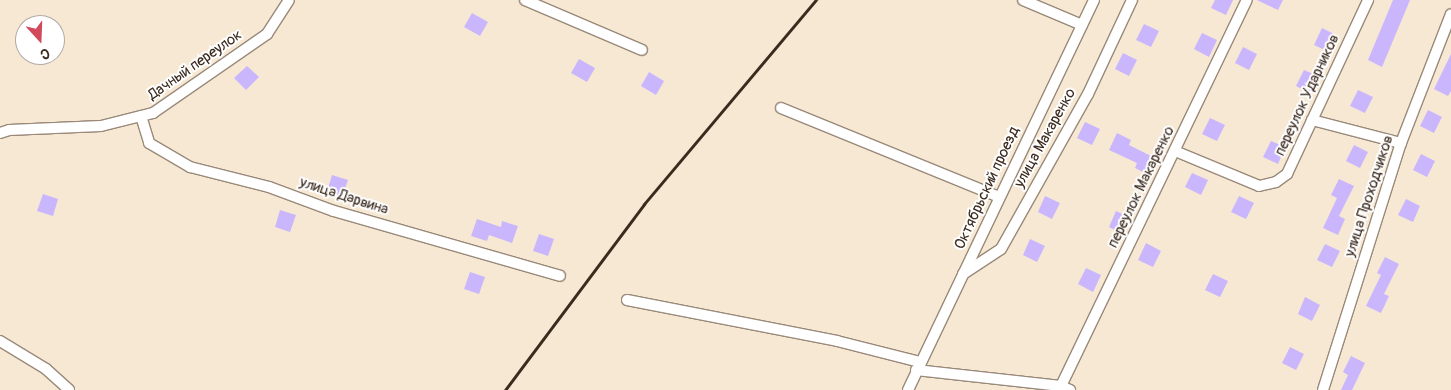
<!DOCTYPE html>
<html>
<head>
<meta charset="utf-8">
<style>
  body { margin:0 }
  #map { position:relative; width:1451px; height:390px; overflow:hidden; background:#f7e8d4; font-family:Pangolin,sans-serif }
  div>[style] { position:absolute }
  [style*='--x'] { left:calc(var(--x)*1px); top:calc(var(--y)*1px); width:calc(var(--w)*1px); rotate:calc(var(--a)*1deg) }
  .building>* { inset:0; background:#c9b6fd }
  .roads { filter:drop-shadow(1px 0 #998979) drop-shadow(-1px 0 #998979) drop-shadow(0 1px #998979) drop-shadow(0 -1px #998979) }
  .minor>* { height:10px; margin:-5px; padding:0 5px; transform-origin:5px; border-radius:5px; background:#fff }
  .rail>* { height:3px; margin:-1.5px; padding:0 1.5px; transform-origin:1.5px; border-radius:1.5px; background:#3b2a1e }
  span { translate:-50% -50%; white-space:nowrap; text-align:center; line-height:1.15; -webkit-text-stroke:4px #fff; paint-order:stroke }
  .street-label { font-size:15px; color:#3b2a1e }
  .north { position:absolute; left:15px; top:15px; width:50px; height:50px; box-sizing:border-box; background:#fff; border:1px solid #b1aaa5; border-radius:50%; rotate:160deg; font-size:14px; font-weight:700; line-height:20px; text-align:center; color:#3b2a1e }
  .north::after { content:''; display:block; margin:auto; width:18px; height:22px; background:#d1495b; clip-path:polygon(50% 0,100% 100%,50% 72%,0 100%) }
</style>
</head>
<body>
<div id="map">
  <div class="building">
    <i style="clip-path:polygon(1215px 0,1233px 0,1226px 15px,1211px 8px)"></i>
    <i style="clip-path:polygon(1257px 0,1283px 0,1278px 10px)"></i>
    <i style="clip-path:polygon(1393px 0,1410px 0,1382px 67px,1368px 60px)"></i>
    <i style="clip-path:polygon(472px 13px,488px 22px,480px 36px,464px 27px)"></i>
    <i style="clip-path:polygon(1144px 24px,1159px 31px,1151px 47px,1136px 40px)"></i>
    <i style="clip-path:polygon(1322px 28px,1336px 35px,1329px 52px,1314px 45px)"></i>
    <i style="clip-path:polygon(1202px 33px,1217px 40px,1209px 57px,1194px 49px)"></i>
    <i style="clip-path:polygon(1243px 47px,1257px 54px,1249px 70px,1235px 63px)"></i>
    <i style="clip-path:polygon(1123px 53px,1137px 60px,1129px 76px,1115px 69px)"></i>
    <i style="clip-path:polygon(1451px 54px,1451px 91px,1448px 96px,1434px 89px)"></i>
    <i style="clip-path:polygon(579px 59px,595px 68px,587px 82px,571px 73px)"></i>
    <i style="clip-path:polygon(247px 66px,259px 77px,246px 90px,234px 78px)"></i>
    <i style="clip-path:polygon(1304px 70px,1318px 76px,1310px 93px,1296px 86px)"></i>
    <i style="clip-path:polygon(649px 72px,664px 81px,656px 95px,641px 86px)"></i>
    <i style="clip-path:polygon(1358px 90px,1373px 97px,1365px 113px,1350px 106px)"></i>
    <i style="clip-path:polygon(1428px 110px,1442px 117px,1434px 133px,1420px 126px)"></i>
    <i style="clip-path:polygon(1210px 118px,1225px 125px,1217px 141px,1202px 134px)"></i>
    <i style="clip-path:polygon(1085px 122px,1100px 129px,1092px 145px,1077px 138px)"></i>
    <i style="clip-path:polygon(1117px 133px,1131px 140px,1129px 145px,1157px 159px,1149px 175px,1135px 168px,1137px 163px,1109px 150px)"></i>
    <i style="clip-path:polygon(1271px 141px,1285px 147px,1278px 164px,1263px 157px)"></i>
    <i style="clip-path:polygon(1354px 145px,1368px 152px,1360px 168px,1346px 161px)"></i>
    <i style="clip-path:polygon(1421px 154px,1435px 161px,1427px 177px,1413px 170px)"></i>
    <i style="clip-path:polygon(1192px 173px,1208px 180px,1201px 195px,1185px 187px)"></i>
    <i style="clip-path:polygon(332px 175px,348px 180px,342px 197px,327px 192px)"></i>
    <i style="clip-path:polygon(1339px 179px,1354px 186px,1339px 216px,1345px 219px,1338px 235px,1323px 228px,1337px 198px,1331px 195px)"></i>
    <i style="clip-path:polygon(43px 194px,58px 199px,53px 216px,37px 211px)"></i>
    <i style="clip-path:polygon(1045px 196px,1060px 203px,1052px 219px,1038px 212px)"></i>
    <i style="clip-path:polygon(1239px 196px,1254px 203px,1246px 219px,1231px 212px)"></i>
    <i style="clip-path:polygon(1406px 199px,1420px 206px,1413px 222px,1398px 215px)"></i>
    <i style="clip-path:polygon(280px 210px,296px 215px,290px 232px,275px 227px)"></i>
    <i style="clip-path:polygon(1116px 211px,1131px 218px,1123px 234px,1109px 227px)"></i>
    <i style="clip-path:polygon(477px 219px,501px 227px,502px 221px,518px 226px,512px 243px,489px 235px,487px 241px,471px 236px)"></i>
    <i style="clip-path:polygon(539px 234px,554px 239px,548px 256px,533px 251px)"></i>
    <i style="clip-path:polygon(1030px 239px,1045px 246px,1037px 262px,1023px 255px)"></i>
    <i style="clip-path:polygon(1146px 243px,1161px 251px,1153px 267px,1138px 260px)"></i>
    <i style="clip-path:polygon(1325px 244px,1340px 251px,1332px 267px,1317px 260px)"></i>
    <i style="clip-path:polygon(1385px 257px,1399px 264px,1384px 294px,1389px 296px,1381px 313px,1366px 306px,1381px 275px,1377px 273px)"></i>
    <i style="clip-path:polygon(1086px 268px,1101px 275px,1093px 292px,1078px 284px)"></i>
    <i style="clip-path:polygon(470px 272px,485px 277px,479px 294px,464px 289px)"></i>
    <i style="clip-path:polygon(1213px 274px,1228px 281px,1220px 297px,1205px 290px)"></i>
    <i style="clip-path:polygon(1305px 297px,1320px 305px,1312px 321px,1298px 314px)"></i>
    <i style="clip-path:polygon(1290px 347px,1304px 354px,1296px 370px,1282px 363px)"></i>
    <i style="clip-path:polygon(1351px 356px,1365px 363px,1352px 390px,1341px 390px,1348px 375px,1343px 372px)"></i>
  </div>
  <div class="roads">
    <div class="minor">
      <i style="--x:525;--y:0;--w:127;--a:23.1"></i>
      <i style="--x:1023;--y:0;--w:64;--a:23"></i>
      <i style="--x:781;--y:108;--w:235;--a:22.2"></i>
      <i style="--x:141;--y:116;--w:28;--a:73"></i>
      <i style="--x:149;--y:143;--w:48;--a:30.3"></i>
      <i style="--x:190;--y:167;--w:81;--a:14.2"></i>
      <i style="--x:269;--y:187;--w:69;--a:20.3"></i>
      <i style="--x:334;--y:211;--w:235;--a:16"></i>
      <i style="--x:1312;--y:120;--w:92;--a:14.5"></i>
      <i style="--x:0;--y:133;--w:9;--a:-18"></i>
      <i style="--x:9;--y:130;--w:92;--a:-2.5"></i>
      <i style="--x:101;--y:126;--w:54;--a:-14"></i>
      <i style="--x:153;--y:113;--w:139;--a:-34.7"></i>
      <i style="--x:267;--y:34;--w:40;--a:-57.1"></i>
      <i style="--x:1175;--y:151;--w:91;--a:22.6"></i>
      <i style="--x:1259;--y:186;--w:17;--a:-13"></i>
      <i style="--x:1276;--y:182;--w:14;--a:-36"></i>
      <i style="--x:1287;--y:174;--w:192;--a:-65"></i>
      <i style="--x:963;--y:274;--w:45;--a:-33.3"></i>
      <i style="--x:1001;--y:249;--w:178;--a:-60.7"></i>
      <i style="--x:1088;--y:94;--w:104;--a:-64.9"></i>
      <i style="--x:627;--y:300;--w:214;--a:11"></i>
      <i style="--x:837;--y:341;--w:86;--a:14.2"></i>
      <i style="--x:0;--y:341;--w:54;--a:31.3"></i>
      <i style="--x:46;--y:369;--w:31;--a:42"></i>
      <i style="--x:916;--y:370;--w:146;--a:6.3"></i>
      <i style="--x:1061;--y:386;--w:10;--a:24"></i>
      <i style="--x:1061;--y:386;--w:428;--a:-64.3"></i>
      <i style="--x:908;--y:390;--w:432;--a:-64.5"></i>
      <i style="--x:1323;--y:390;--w:259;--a:-72.5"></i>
      <i style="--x:1401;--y:143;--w:138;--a:-68.8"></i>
    </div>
  </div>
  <div class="rail">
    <i style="--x:505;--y:390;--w:232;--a:-53.2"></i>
    <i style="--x:644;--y:204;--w:267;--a:-49.9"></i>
  </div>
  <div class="street-label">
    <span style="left:195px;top:65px;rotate:-35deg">Дачный переулок</span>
    <span style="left:1307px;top:95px;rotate:-65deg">переулок Ударников</span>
    <span style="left:1045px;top:138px;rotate:-61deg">улица Макаренко</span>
    <span style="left:1141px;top:187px;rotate:-64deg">переулок Макаренко</span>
    <span style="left:987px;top:188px;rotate:-65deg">Октябрьский проезд</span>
    <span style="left:344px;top:196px;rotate:18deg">улица Дарвина</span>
    <span style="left:1369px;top:196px;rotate:-72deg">улица Проходчиков</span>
  </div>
  <div class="north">С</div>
</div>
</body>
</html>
